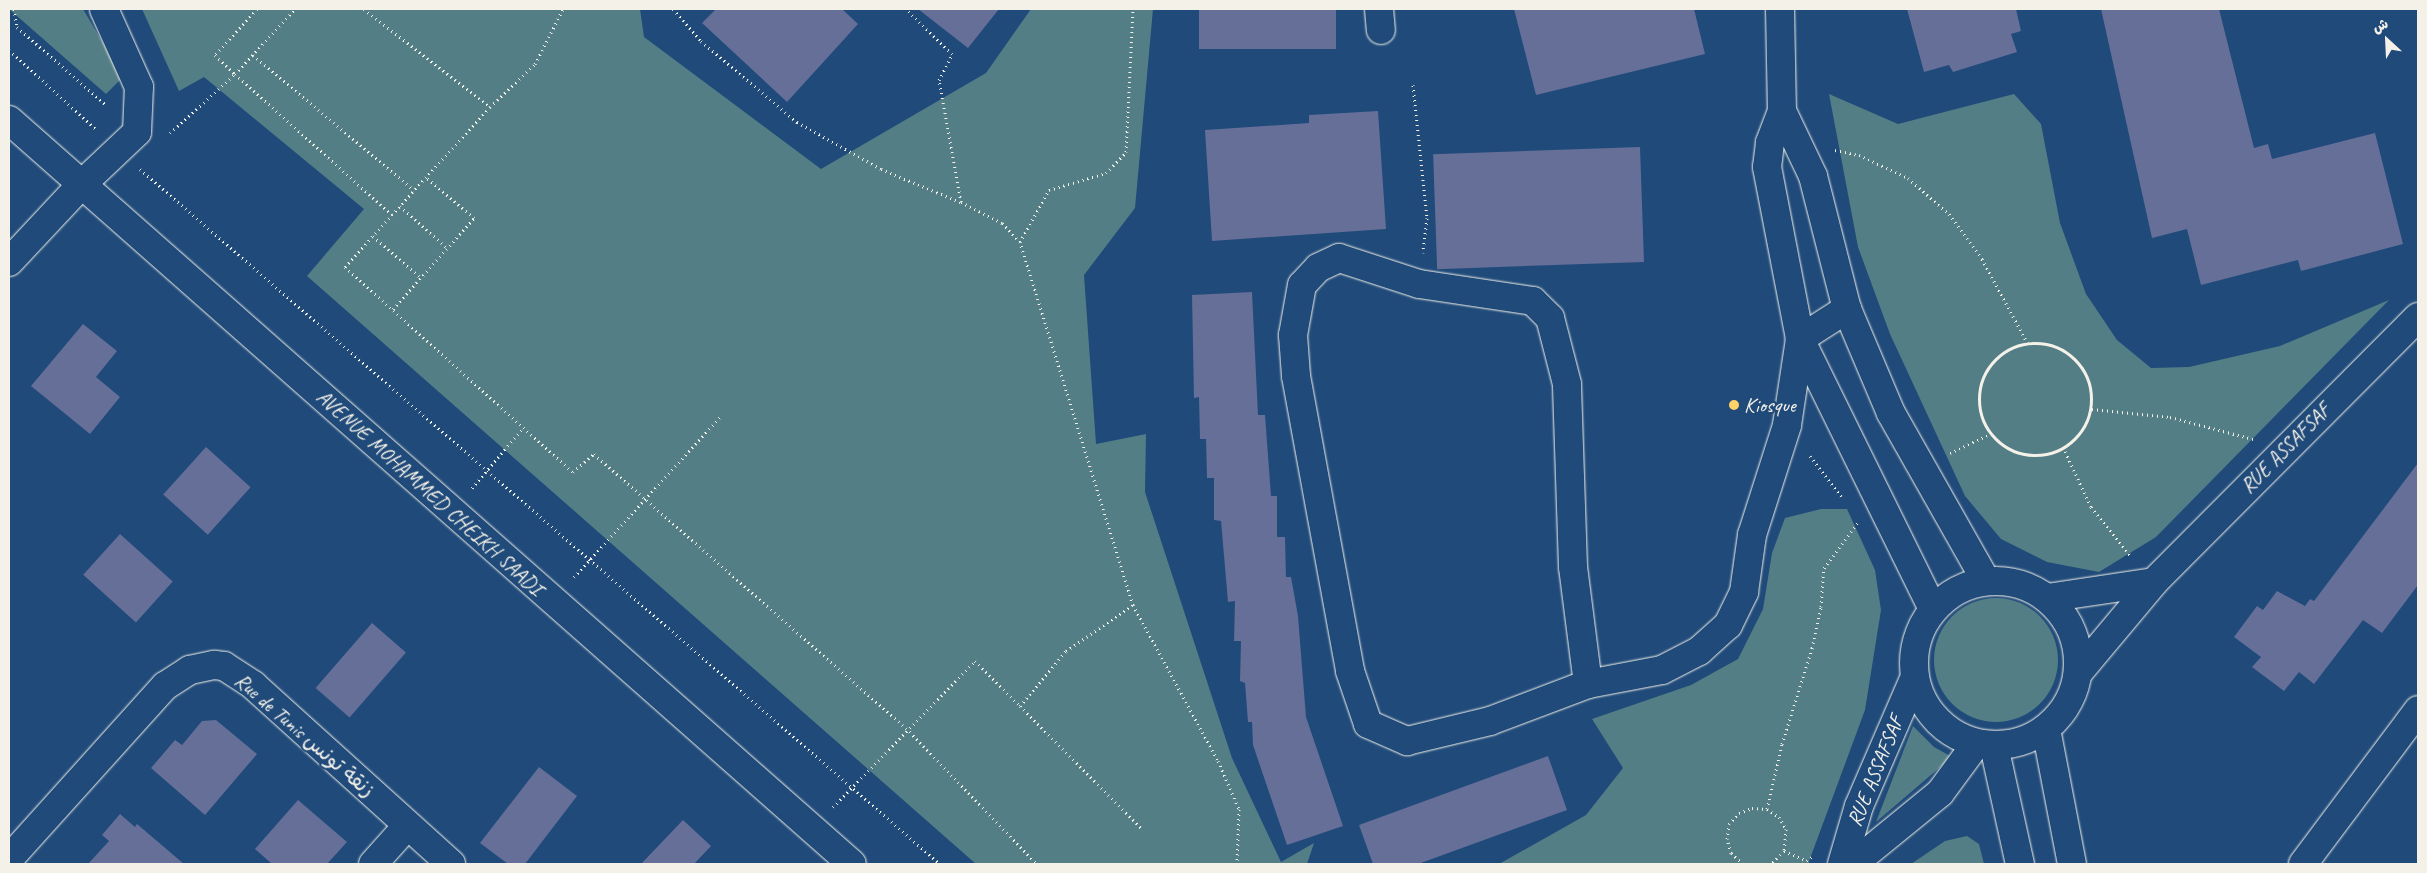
<!DOCTYPE html>
<html>
<head>
<meta charset="utf-8">
<style>
	body { margin:0 }
	#map { position:relative; width:2427px; height:873px; overflow:hidden; background:#1f4a7a; font-family:Caveat,"Playpen Sans Arabic",sans-serif }
	div>[style] { position:absolute }
	.green>* { inset:0; background:#537e86 }
	.round { border-radius:50% }
	.building>* { inset:0; background:#656f98; transform-origin:0 0 }
	.path>* { height:3px; margin-top:-1.5px; transform-origin:0; background:repeating-linear-gradient(90deg,#f4f1e8 0 1px,transparent 0 5px) }
	.path>.ring { margin:-1.5px; padding:0; box-sizing:content-box; background:none; border:3px solid #f4f1e8; border-radius:50% }
	.roads { filter:drop-shadow(0 0 1px #f4f1e8) drop-shadow(0 0 1px #f4f1e8) }
	.minor>* { height:28px; margin:-14px; padding:0 14px; transform-origin:14px; border-radius:14px; background:#1f4a7a }
	.minor>.ring { margin:-14px; padding:0; box-sizing:content-box; background:none; border:28px solid #1f4a7a; border-radius:50% }
	.tertiary>* { height:28px; margin:-14px; padding:0 14px; transform-origin:14px; border-radius:14px; background:#1f4a7a }
	.secondary>* { height:28px; margin:-14px; padding:0 14px; transform-origin:14px; border-radius:14px; background:#1f4a7a }
	.dots>* { width:14px; height:14px; translate:-50% -50%; box-sizing:border-box; border:2px solid #1f4a7a; border-radius:50% }
	span { translate:-50% -50%; white-space:nowrap; text-align:center; line-height:1.15; -webkit-text-stroke:4.5px #1f4a7a; paint-order:stroke }
	.poi-label { font-size:21px; color:#f4f1e8 }
	.left { translate:0 -50%; text-align:left }
	.street-label { font-size:21px; color:#f4f1e8 }
	.frame { position:absolute; inset:0; border:10px solid #f4f1e8; pointer-events:none }
	.north { position:absolute; left:2362px; top:15px; width:50px; height:50px; -webkit-text-stroke:4px #1f4a7a; paint-order:stroke; rotate:335deg; font-size:14px; font-weight:700; line-height:20px; text-align:center; color:#f4f1e8 }
	.north::after { content:''; display:block; margin:auto; width:18px; height:22px; background:#f4f1e8; clip-path:polygon(50% 0,100% 100%,50% 72%,0 100%) }
</style>
</head>
<body>
<div id="map">
	<div class="green">
		<div style="clip-path:polygon(9px 9px,83px 9px,123px 77px,106px 94px)"></div>
		<div style="clip-path:polygon(142px 9px,640px 9px,644px 37px,821px 169px,986px 73px,1031px 9px,1153px 9px,1135px 208px,1084px 275px,1096px 444px,1146px 434px,1145px 492px,1232px 758px,1281px 862px,1314px 843px,1307px 864px,976px 864px,307px 276px,364px 209px,204px 77px,179px 91px)"></div>
		<div style="clip-path:polygon(1829px 94px,1898px 124px,2014px 94px,2041px 124px,2060px 223px,2086px 294px,2117px 340px,2151px 368px,2189px 367px,2280px 346px,2389px 300px,2156px 537px,2099px 572px,2047px 562px,2001px 539px,1965px 496px,1890px 334px,1858px 247px)"></div>
		<div style="clip-path:polygon(1821px 509px,1847px 509px,1875px 570px,1881px 610px,1865px 710px,1808px 864px,1499px 864px,1586px 815px,1623px 768px,1592px 719px,1691px 685px,1738px 659px,1763px 609px,1772px 553px,1785px 518px)"></div>
		<div class="round" style="left:1934px;top:598px;width:124px;height:124px"></div>
		<div style="clip-path:polygon(1913px 726px,1934px 747px,1952px 757px,1876px 822px)"></div>
		<div style="clip-path:polygon(1967px 836px,1979px 844px,1984px 864px,1911px 864px,1945px 841px)"></div>
	</div>
	<div class="building">
		<div style="clip-path:polygon(716px 9px,842px 9px,858px 24px,787px 102px,702px 23px)"></div>
		<div style="clip-path:polygon(918px 9px,999px 9px,968px 48px)"></div>
		<div style="left:1199px;top:9px;width:137px;height:40px"></div>
		<div style="clip-path:polygon(1514px 9px,1694px 9px,1705px 54px,1536px 95px)"></div>
		<div style="clip-path:polygon(1907px 9px,2016px 9px,2021px 31px,2011px 34px,2017px 52px,1953px 72px,1949px 65px,1924px 72px)"></div>
		<div style="clip-path:polygon(2101px 9px,2219px 9px,2254px 148px,2268px 144px,2272px 159px,2375px 133px,2403px 244px,2301px 271px,2298px 260px,2201px 285px,2187px 229px,2152px 238px)"></div>
		<div style="clip-path:polygon(1378px 111px,1386px 229px,1212px 241px,1205px 130px,1309px 123px,1309px 115px)"></div>
		<div style="left:1640px;top:147px;width:115px;height:207px;rotate:88deg"></div>
		<div style="clip-path:polygon(1252px 292px,1258px 415px,1265px 415px,1271px 496px,1277px 496px,1277px 537px,1285px 537px,1286px 577px,1291px 577px,1298px 616px,1306px 717px,1343px 826px,1287px 845px,1253px 745px,1252px 722px,1248px 722px,1245px 683px,1240px 681px,1241px 641px,1234px 641px,1235px 601px,1228px 602px,1221px 521px,1214px 520px,1214px 478px,1207px 478px,1206px 439px,1200px 439px,1199px 397px,1194px 398px,1192px 295px)"></div>
		<div style="clip-path:polygon(83px 324px,117px 351px,96px 377px,120px 397px,90px 434px,31px 386px)"></div>
		<div style="left:206px;top:447px;width:60px;height:64px;rotate:42deg"></div>
		<div style="clip-path:polygon(2418px 463px,2418px 585px,2382px 633px,2363px 620px,2314px 684px,2299px 672px,2284px 691px,2252px 667px,2261px 657px,2234px 637px,2257px 606px,2263px 610px,2277px 591px,2305px 606px,2310px 599px,2314px 601px)"></div>
		<div style="left:120px;top:534px;width:71px;height:55px;rotate:42deg"></div>
		<div style="left:372px;top:623px;width:45px;height:86px;rotate:41deg"></div>
		<div style="clip-path:polygon(216px 720px,257px 754px,205px 815px,151px 768px,175px 740px,182px 745px,202px 721px)"></div>
		<div style="clip-path:polygon(1548px 756px,1567px 810px,1418px 864px,1373px 864px,1359px 825px)"></div>
		<div style="clip-path:polygon(539px 767px,577px 796px,525px 864px,508px 864px,480px 843px)"></div>
		<div style="clip-path:polygon(298px 800px,347px 842px,327px 864px,272px 864px,255px 849px)"></div>
		<div style="clip-path:polygon(120px 814px,135px 827px,137px 824px,184px 864px,88px 864px,109px 841px,102px 835px)"></div>
		<div style="clip-path:polygon(683px 820px,711px 846px,694px 864px,641px 864px)"></div>
	</div>
	<div class="path">
		<div style="left:14px;top:9px;width:18px;rotate:81deg"></div>
		<div style="left:17px;top:27px;width:118px;rotate:41.2deg"></div>
		<div style="left:257px;top:9px;width:62px;rotate:132.4deg"></div>
		<div style="left:215px;top:55px;width:28px;rotate:44deg"></div>
		<div style="left:235px;top:74px;width:88px;rotate:-47.3deg"></div>
		<div style="left:364px;top:9px;width:160px;rotate:37.9deg"></div>
		<div style="left:490px;top:107px;width:95px;rotate:132.4deg"></div>
		<div style="left:673px;top:9px;width:43px;rotate:48.8deg"></div>
		<div style="left:701px;top:41px;width:126px;rotate:40.2deg"></div>
		<div style="left:797px;top:122px;width:96px;rotate:29.2deg"></div>
		<div style="left:881px;top:169px;width:86px;rotate:22.7deg"></div>
		<div style="left:9px;top:50px;width:119px;rotate:42.3deg"></div>
		<div style="left:253px;top:55px;width:210px;rotate:40deg"></div>
		<div style="left:1413px;top:85px;width:134px;rotate:84deg"></div>
		<div style="left:1427px;top:218px;width:35px;rotate:97deg"></div>
		<div style="left:490px;top:107px;width:62px;rotate:-43.7deg"></div>
		<div style="left:535px;top:64px;width:62px;rotate:-63deg"></div>
		<div style="left:170px;top:133px;width:88px;rotate:-42.2deg"></div>
		<div style="left:235px;top:74px;width:211px;rotate:41.9deg"></div>
		<div style="left:1835px;top:150px;width:25px;rotate:12deg"></div>
		<div style="left:1859px;top:155px;width:54px;rotate:25.1deg"></div>
		<div style="left:1908px;top:178px;width:55px;rotate:41.3deg"></div>
		<div style="left:1949px;top:214px;width:56px;rotate:53.7deg"></div>
		<div style="left:1982px;top:259px;width:97px;rotate:61.6deg"></div>
		<div style="left:140px;top:169px;width:1060px;rotate:40.98deg"></div>
		<div style="left:400px;top:206px;width:63px;rotate:41.8deg"></div>
		<div style="left:373px;top:236px;width:64px;rotate:41.2deg"></div>
		<div style="left:1020px;top:242px;width:60px;rotate:-60.9deg"></div>
		<div style="left:1049px;top:190px;width:59px;rotate:-16.6deg"></div>
		<div style="left:1106px;top:173px;width:29px;rotate:-46deg"></div>
		<div style="left:1126px;top:152px;width:143px;rotate:-87.2deg"></div>
		<div style="left:393px;top:309px;width:122px;rotate:-48.3deg"></div>
		<div style="left:474px;top:218px;width:63px;rotate:-139.5deg"></div>
		<div style="left:426px;top:177px;width:121px;rotate:132deg"></div>
		<div style="left:345px;top:267px;width:307px;rotate:42deg"></div>
		<div style="left:573px;top:472px;width:28px;rotate:-41deg"></div>
		<div style="left:594px;top:454px;width:415px;rotate:41.3deg"></div>
		<div style="left:906px;top:728px;width:189px;rotate:46.1deg"></div>
		<div class="ring" style="left:1979px;top:343px;width:109px;height:109px"></div>
		<div style="left:2092px;top:409px;width:78px;rotate:5.9deg"></div>
		<div style="left:2170px;top:417px;width:86px;rotate:14.8deg"></div>
		<div style="left:2063px;top:447px;width:66px;rotate:65deg"></div>
		<div style="left:2091px;top:507px;width:62px;rotate:50.9deg"></div>
		<div style="left:1950px;top:453px;width:44px;rotate:-25.4deg"></div>
		<div style="left:1810px;top:456px;width:51px;rotate:52.2deg"></div>
		<div style="left:472px;top:488px;width:80px;rotate:-49.6deg"></div>
		<div style="left:574px;top:577px;width:219px;rotate:-47.6deg"></div>
		<div style="left:1133px;top:605px;width:178px;rotate:61.4deg"></div>
		<div style="left:1218px;top:761px;width:52px;rotate:66.4deg"></div>
		<div style="left:1239px;top:809px;width:55px;rotate:92.1deg"></div>
		<div style="left:1020px;top:706px;width:173px;rotate:45.2deg"></div>
		<div style="left:833px;top:807px;width:204px;rotate:-45.8deg"></div>
		<div style="left:975px;top:661px;width:64px;rotate:45deg"></div>
		<div style="left:1020px;top:706px;width:72px;rotate:-50.1deg"></div>
		<div style="left:1066px;top:651px;width:81px;rotate:-34.5deg"></div>
		<div style="left:1133px;top:605px;width:380px;rotate:-107.3deg"></div>
		<div style="left:1020px;top:242px;width:26px;rotate:-133deg"></div>
		<div style="left:1002px;top:223px;width:46px;rotate:-152.9deg"></div>
		<div style="left:961px;top:202px;width:124px;rotate:-100.2deg"></div>
		<div style="left:939px;top:80px;width:29px;rotate:-63deg"></div>
		<div style="left:952px;top:54px;width:64px;rotate:-135.6deg"></div>
		<div style="left:1767px;top:809px;width:67px;rotate:-77deg"></div>
		<div style="left:1782px;top:744px;width:101px;rotate:-72.6deg"></div>
		<div style="left:1812px;top:648px;width:42px;rotate:-77.6deg"></div>
		<div style="left:1821px;top:607px;width:39px;rotate:-86deg"></div>
		<div style="left:1824px;top:568px;width:56px;rotate:-53.7deg"></div>
		<div style="left:1784px;top:851px;width:23px;rotate:23deg"></div>
		<div style="left:1743px;top:864px;width:16px;rotate:-137deg"></div>
		<div style="left:1731px;top:853px;width:15px;rotate:-106deg"></div>
		<div style="left:1727px;top:839px;width:15px;rotate:-82deg"></div>
		<div style="left:1729px;top:824px;width:15px;rotate:-48deg"></div>
		<div style="left:1739px;top:813px;width:14px;rotate:-21deg"></div>
		<div style="left:1752px;top:808px;width:15px;rotate:4deg"></div>
		<div style="left:1767px;top:809px;width:14px;rotate:34deg"></div>
		<div style="left:1779px;top:817px;width:14px;rotate:60deg"></div>
		<div style="left:1786px;top:829px;width:22px;rotate:95deg"></div>
		<div style="left:1784px;top:851px;width:18px;rotate:135deg"></div>
		<div style="left:1803px;top:864px;width:11px;rotate:-38deg"></div>
	</div>
	<div class="roads">
		<div class="minor">
			<div style="left:1379px;top:9px;width:21px;rotate:85deg"></div>
			<div style="left:1780px;top:9px;width:102px;rotate:88.9deg"></div>
			<div style="left:1782px;top:111px;width:34px;rotate:111deg"></div>
			<div style="left:1770px;top:143px;width:24px;rotate:97deg"></div>
			<div style="left:1767px;top:167px;width:175px;rotate:79.1deg"></div>
			<div style="left:1800px;top:339px;width:301px;rotate:63.8deg"></div>
			<div style="left:1782px;top:111px;width:72px;rotate:64.5deg"></div>
			<div style="left:1813px;top:176px;width:137px;rotate:75.7deg"></div>
			<div style="left:1847px;top:309px;width:113px;rotate:67.1deg"></div>
			<div style="left:1891px;top:413px;width:193px;rotate:60.5deg"></div>
			<div style="left:81px;top:185px;width:77px;rotate:-43.4deg"></div>
			<div style="left:137px;top:132px;width:45px;rotate:-87.5deg"></div>
			<div style="left:139px;top:87px;width:85px;rotate:-114.2deg"></div>
			<div class="ring" style="left:1914px;top:581px;width:136px;height:136px"></div>
			<div style="left:2047px;top:598px;width:108px;rotate:-8.5deg"></div>
			<div style="left:2078px;top:673px;width:119px;rotate:-50.1deg"></div>
			<div style="left:2154px;top:582px;width:374px;rotate:-45.1deg"></div>
			<div style="left:1588px;top:684px;width:118px;rotate:-97.3deg"></div>
			<div style="left:1573px;top:567px;width:183px;rotate:-91.9deg"></div>
			<div style="left:1567px;top:384px;width:68px;rotate:-104.4deg"></div>
			<div style="left:1550px;top:318px;width:24px;rotate:-135deg"></div>
			<div style="left:1533px;top:301px;width:115px;rotate:-171.5deg"></div>
			<div style="left:1419px;top:284px;width:84px;rotate:-162deg"></div>
			<div style="left:1339px;top:258px;width:23px;rotate:155deg"></div>
			<div style="left:1318px;top:268px;width:23px;rotate:133deg"></div>
			<div style="left:1302px;top:285px;width:51px;rotate:100.2deg"></div>
			<div style="left:1293px;top:335px;width:41px;rotate:85.8deg"></div>
			<div style="left:1296px;top:376px;width:300px;rotate:79.6deg"></div>
			<div style="left:1350px;top:671px;width:56px;rotate:71.2deg"></div>
			<div style="left:1368px;top:724px;width:43px;rotate:23.6deg"></div>
			<div style="left:1407px;top:741px;width:85px;rotate:-13.5deg"></div>
			<div style="left:1490px;top:721px;width:105px;rotate:-20.7deg"></div>
			<div style="left:1588px;top:684px;width:75px;rotate:-10.7deg"></div>
			<div style="left:1662px;top:670px;width:42px;rotate:-27.2deg"></div>
			<div style="left:1699px;top:651px;width:39px;rotate:-42deg"></div>
			<div style="left:1728px;top:625px;width:37px;rotate:-64deg"></div>
			<div style="left:1744px;top:592px;width:58px;rotate:-82deg"></div>
			<div style="left:1752px;top:535px;width:115px;rotate:-72.3deg"></div>
			<div style="left:1787px;top:425px;width:87px;rotate:-81.4deg"></div>
			<div style="left:1800px;top:339px;width:56px;rotate:-32.6deg"></div>
			<div style="left:2046px;top:729px;width:137px;rotate:79.1deg"></div>
			<div style="left:1994px;top:746px;width:121px;rotate:77.6deg"></div>
			<div style="left:9px;top:859px;width:233px;rotate:-48deg"></div>
			<div style="left:165px;top:686px;width:30px;rotate:-33deg"></div>
			<div style="left:190px;top:670px;width:25px;rotate:-12deg"></div>
			<div style="left:214px;top:665px;width:10px;rotate:6deg"></div>
			<div style="left:224px;top:666px;width:35px;rotate:33deg"></div>
			<div style="left:253px;top:685px;width:267px;rotate:42.1deg"></div>
			<div style="left:373px;top:864px;width:51px;rotate:-48.2deg"></div>
			<div style="left:1842px;top:864px;width:60px;rotate:-73.7deg"></div>
			<div style="left:1859px;top:806px;width:138px;rotate:-66.6deg"></div>
			<div style="left:1853px;top:864px;width:112px;rotate:-39.2deg"></div>
			<div style="left:1940px;top:793px;width:61px;rotate:-53.7deg"></div>
		</div>
		<div class="tertiary">
			<div style="left:9px;top:262px;width:105px;rotate:-46.9deg"></div>
		</div>
		<div class="secondary">
			<div style="left:9px;top:120px;width:1124px;rotate:41.43deg"></div>
			<div style="left:2303px;top:864px;width:192px;rotate:-53.2deg"></div>
		</div>
	</div>
	<div class="dots">
		<div style="left:1734px;top:405px;background:#ffd166"></div>
	</div>
	<div class="poi-label">
		<span class="left" style="left:1744px;top:405px">Kiosque</span>
	</div>
	<div class="street-label">
		<span style="left:2285px;top:448px;rotate:-45deg">RUE ASSAFSAF</span>
		<span style="left:430px;top:492px;rotate:42deg">AVENUE MOHAMMED CHEIKH SAADI</span>
		<span style="left:305px;top:735px;rotate:41deg">Rue de Tunis زنقة تونس</span>
		<span style="left:1875px;top:771px;rotate:-68deg">RUE ASSAFSAF</span>
	</div>
	<div class="frame"></div>
	<div class="north">ش</div>
</div>
</body>
</html>
